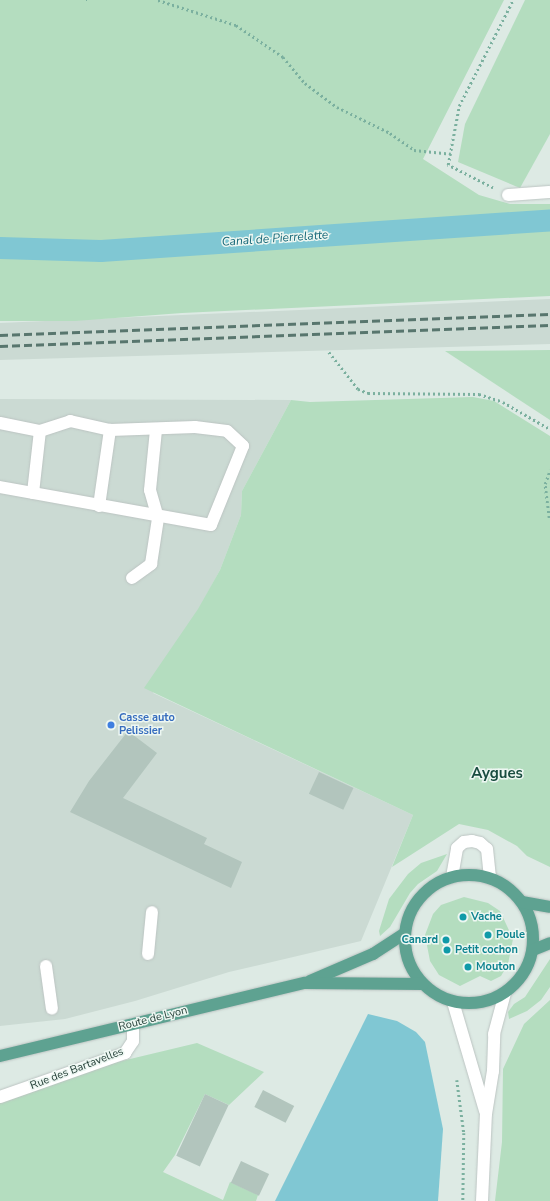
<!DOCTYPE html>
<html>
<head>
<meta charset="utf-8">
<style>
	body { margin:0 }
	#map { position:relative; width:550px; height:1201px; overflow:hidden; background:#ddeae4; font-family:"Nunito Sans",sans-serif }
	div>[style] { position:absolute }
	.built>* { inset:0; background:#cbdad3 }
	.green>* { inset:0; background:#b4ddbf }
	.water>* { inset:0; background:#80c7d3 }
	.canal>* { height:22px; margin:-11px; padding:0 11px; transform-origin:11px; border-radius:11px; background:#80c7d3 }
	.building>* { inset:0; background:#b2c5bd; transform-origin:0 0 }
	.path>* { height:2.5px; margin-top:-1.25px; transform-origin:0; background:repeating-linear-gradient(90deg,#7bb09f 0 2px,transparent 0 5px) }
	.roads { filter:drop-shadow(0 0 1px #bcc4c2) drop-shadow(0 0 1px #bcc4c2) }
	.minor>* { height:12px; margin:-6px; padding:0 6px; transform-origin:6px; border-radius:6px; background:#fff }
	.major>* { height:12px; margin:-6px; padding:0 6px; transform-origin:6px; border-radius:6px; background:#5ea291 }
	.major>.ring { margin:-6px; padding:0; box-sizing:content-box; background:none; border:12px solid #5ea291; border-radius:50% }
	.rail>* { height:3px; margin-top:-1.5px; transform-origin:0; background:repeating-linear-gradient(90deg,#58766e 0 8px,transparent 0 12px) }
	.dots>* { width:11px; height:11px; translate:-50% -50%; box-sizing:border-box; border:2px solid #edf7f2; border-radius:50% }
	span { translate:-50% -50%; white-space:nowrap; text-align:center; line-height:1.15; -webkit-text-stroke:3px #edf7f2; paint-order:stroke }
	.shop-label { font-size:11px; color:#366cbe; font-weight:700 }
	.left { translate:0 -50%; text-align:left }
	.culture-label { font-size:11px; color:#0d838f; font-weight:700 }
	.right { translate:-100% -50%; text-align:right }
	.street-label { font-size:11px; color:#1e3a32 }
	.water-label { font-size:12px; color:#166878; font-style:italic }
	.district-label { font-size:15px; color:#194d40; font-weight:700 }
</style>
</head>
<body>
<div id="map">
	<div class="built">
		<div style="clip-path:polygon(550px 299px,550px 344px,0 360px,0 323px)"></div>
		<div style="clip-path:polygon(0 399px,291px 400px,242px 491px,241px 515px,220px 570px,153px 693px,413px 815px,361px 941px,229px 972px,135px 1001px,65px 1019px,0 1026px)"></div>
	</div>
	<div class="green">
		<div style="clip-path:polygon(0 0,504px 0,423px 159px,479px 195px,510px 204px,550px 204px,550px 296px,182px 313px,75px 321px,0 321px)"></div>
		<div style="clip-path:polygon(525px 0,550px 0,550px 134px,520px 188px,458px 162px,465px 124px)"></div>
		<div style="clip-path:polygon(550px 350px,550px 420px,445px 351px)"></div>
		<div style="clip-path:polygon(473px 397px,494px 401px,550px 436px,550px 867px,527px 856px,517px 846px,488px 830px,459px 824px,392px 867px,413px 815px,144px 688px,198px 609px,220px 570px,241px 515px,242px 491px,291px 400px,310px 402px)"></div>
		<div style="clip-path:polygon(447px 854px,437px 871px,418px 884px,410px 893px,390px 927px,380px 936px,379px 931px,389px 899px,408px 874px,421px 863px)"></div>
		<div style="clip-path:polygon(464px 897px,488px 903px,500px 911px,513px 939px,508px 964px,501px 976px,491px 981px,480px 976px,460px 986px,439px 975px,430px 961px,425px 935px,433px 914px,441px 905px)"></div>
		<div style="clip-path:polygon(550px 959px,550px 987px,541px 1000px,527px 1011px,509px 1019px,508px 1012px,514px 1004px,525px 997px)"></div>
		<div style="clip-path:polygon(550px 1000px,550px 1201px,495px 1201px,502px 1142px,503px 1069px,524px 1024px)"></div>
		<div style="clip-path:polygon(197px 1043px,264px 1072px,229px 1105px,205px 1094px,175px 1155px,163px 1172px,223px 1200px,230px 1182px,258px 1195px,256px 1201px,0 1201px,0 1102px,105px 1065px)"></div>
	</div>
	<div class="water">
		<div style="clip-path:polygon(368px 1014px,397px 1021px,416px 1032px,425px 1042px,443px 1129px,438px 1201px,275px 1201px)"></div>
	</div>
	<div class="canal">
		<div style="left:0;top:248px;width:101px;rotate:1.7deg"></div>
		<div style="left:101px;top:251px;width:450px;rotate:-3.9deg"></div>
	</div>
	<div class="building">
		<div style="clip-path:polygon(128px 731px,157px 753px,123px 798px,207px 838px,204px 844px,242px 862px,231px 888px,70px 812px,89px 781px)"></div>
		<div style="left:319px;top:772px;width:38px;height:24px;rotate:25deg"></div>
		<div style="left:263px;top:1090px;width:35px;height:19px;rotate:27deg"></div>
		<div style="left:205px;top:1094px;width:26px;height:68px;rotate:25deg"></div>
		<div style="left:241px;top:1161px;width:31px;height:24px;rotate:25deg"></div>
	</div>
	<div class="path">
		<div style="left:86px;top:0;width:1px"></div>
		<div style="left:158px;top:0;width:82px;rotate:17.8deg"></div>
		<div style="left:236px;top:25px;width:57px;rotate:34.2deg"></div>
		<div style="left:283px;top:57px;width:34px;rotate:50deg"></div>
		<div style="left:305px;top:83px;width:40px;rotate:37deg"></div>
		<div style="left:337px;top:107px;width:59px;rotate:26.1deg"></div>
		<div style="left:390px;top:133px;width:29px;rotate:35deg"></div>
		<div style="left:414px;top:150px;width:37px;rotate:6deg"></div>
		<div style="left:493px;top:188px;width:51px;rotate:-152.9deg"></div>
		<div style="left:448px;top:165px;width:60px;rotate:-79.4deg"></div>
		<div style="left:459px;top:106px;width:119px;rotate:-63deg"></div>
		<div style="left:329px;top:352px;width:47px;rotate:51.9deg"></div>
		<div style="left:358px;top:389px;width:11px;rotate:22deg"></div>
		<div style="left:368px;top:393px;width:111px;rotate:0.5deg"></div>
		<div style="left:479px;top:394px;width:25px;rotate:18deg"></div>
		<div style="left:503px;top:402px;width:54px;rotate:29.9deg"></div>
		<div style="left:549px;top:518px;width:34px;rotate:-97deg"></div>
		<div style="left:545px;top:484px;width:15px;rotate:-70deg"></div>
		<div style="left:457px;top:1080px;width:53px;rotate:82.5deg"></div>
		<div style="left:464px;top:1133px;width:68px;rotate:90.8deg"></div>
	</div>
	<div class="roads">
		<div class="minor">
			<div style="left:508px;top:195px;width:42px;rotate:-4.1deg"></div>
			<div style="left:0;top:423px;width:41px;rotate:11.3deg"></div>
			<div style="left:40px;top:431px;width:32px;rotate:-18deg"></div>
			<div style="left:70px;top:421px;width:41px;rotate:12.7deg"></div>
			<div style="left:110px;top:430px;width:85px;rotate:-2deg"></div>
			<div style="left:195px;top:427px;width:32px;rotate:7deg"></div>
			<div style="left:227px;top:431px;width:22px;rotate:43deg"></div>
			<div style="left:243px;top:446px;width:85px;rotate:112.1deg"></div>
			<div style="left:211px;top:525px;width:214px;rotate:-169.8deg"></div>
			<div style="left:33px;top:493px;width:62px;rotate:-83.6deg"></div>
			<div style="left:99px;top:506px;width:77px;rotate:-81.8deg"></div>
			<div style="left:132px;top:578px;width:24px;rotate:-36deg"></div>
			<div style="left:151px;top:564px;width:47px;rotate:-81.3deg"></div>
			<div style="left:158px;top:518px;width:29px;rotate:-106deg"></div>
			<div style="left:150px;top:490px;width:60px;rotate:-84.3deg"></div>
			<div style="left:452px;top:877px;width:29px;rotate:-80deg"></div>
			<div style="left:457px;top:848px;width:9px;rotate:-41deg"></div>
			<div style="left:464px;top:842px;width:8px;rotate:-7deg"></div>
			<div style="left:472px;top:841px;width:8px;rotate:14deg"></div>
			<div style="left:480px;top:843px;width:9px;rotate:41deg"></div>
			<div style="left:487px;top:849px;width:29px;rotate:84deg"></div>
			<div style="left:148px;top:954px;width:42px;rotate:-84.6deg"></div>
			<div style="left:46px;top:966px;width:43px;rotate:82.1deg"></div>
			<div style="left:453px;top:1002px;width:114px;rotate:73.6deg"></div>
			<div style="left:0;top:1097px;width:133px;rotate:-19.4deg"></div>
			<div style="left:125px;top:1053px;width:14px;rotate:-56deg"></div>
			<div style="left:133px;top:1041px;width:17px;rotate:-90deg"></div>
			<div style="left:482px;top:1201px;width:87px;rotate:-87.4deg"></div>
			<div style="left:486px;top:1114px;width:44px;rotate:-80.8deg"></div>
			<div style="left:493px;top:1071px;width:37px;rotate:-88deg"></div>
			<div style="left:494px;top:1034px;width:42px;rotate:-75deg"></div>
		</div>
		<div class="major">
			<div class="ring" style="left:405px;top:875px;width:116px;height:116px"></div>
			<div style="left:522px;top:902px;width:28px;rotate:10deg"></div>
			<div style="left:533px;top:950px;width:18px;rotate:-22deg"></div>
			<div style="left:310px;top:981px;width:69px;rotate:-23.2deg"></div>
			<div style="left:373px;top:954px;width:38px;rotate:-33deg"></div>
			<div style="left:0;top:1056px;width:314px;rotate:-13.5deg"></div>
			<div style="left:305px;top:983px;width:118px;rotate:0.5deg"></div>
		</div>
	</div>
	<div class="rail">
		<div style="left:0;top:335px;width:550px;rotate:-2.19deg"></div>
		<div style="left:0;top:346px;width:550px;rotate:-2.19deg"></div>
	</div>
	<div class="dots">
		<div style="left:111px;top:725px;background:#3f7fe0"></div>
		<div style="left:463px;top:917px;background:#0f9aa8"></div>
		<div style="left:488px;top:935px;background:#0f9aa8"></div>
		<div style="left:446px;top:940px;background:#0f9aa8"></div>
		<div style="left:447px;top:950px;background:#0f9aa8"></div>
		<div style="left:468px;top:967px;background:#0f9aa8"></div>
	</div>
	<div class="shop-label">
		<span class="left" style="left:119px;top:725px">Casse auto<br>Pelissier</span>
	</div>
	<div class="culture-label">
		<span class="left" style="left:471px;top:917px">Vache</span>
		<span class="left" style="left:496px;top:935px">Poule</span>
		<span class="right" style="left:438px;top:940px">Canard</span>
		<span class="left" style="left:455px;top:950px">Petit cochon</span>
		<span class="left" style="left:476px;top:967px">Mouton</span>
	</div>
	<div class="street-label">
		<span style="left:153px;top:1019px;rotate:-14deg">Route de Lyon</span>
		<span style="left:77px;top:1069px;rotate:-21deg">Rue des Bartavelles</span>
	</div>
	<div class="water-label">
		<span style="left:275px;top:239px;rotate:-4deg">Canal de Pierrelatte</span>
	</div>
	<div class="district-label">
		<span style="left:497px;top:774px">Aygues</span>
	</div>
</div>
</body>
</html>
